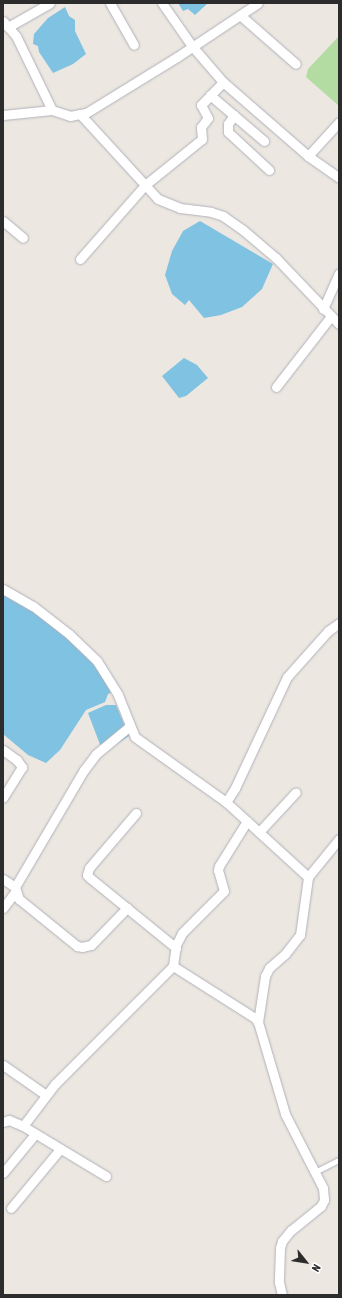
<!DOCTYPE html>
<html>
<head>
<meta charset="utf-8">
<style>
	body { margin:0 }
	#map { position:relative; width:342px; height:1298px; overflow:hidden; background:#ece7e0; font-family:"Asap Condensed",sans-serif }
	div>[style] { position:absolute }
	.green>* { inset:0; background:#b3dca3 }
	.water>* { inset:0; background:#7fc2e2 }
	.roads { filter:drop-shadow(0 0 1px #b0b1bb) drop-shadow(0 0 1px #b0b1bb) }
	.lane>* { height:4.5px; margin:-2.25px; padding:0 2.25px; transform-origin:2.25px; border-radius:2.25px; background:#fff }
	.street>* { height:9px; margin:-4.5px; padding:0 4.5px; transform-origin:4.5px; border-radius:4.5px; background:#fff }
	span { translate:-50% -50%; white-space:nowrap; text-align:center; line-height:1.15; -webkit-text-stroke:3px #fff; paint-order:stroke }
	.frame { position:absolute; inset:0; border:4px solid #2c2c2c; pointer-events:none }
	.north { position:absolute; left:286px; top:1242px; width:40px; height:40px; -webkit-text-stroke:3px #fff; paint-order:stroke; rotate:120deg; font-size:11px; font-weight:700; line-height:16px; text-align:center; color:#2c2c2c }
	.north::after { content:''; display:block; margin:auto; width:14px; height:18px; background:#2c2c2c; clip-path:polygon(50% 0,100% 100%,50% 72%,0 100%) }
</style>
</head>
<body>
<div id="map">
	<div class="green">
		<div style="clip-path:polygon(339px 36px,339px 106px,306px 77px,308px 69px)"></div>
	</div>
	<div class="water">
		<div style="clip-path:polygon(178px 3px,208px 3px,195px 15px,188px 9px,183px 11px)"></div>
		<div style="clip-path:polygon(65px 7px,69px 16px,75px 20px,75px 31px,86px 54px,73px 64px,53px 73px,39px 52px,38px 46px,33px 44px,34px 34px,48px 18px)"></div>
		<div style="clip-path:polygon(200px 221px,273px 264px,262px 289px,242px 307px,221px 315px,204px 318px,189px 300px,185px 305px,172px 294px,165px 275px,172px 251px,183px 231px)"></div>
		<div style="clip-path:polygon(184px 358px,197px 365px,208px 378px,186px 396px,179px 398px,162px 376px)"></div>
		<div style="clip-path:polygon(3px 591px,19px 598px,97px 661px,111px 693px,108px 694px,105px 702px,86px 710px,60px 750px,46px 763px,28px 755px,3px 734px)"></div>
		<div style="clip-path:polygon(106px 705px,116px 705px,129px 736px,112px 747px,101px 747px,88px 713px)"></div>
	</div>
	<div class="roads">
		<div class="lane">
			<div style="left:315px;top:1172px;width:27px;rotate:-27deg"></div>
		</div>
		<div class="street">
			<div style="left:110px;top:3px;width:48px;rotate:60.3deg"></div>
			<div style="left:162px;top:3px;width:52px;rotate:55.1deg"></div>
			<div style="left:192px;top:46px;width:48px;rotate:49.3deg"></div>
			<div style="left:223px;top:82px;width:113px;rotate:41deg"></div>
			<div style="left:308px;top:156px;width:38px;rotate:35deg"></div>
			<div style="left:240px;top:15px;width:74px;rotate:41.2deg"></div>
			<div style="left:3px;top:21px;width:20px;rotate:49deg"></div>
			<div style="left:16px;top:36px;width:82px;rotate:64.1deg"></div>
			<div style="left:8px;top:27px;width:48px;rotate:-29.7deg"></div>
			<div style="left:210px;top:95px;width:71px;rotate:40.4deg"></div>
			<div style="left:80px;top:114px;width:115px;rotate:47.5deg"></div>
			<div style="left:158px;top:199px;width:24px;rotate:22deg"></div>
			<div style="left:180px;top:208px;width:31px;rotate:7deg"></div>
			<div style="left:211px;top:212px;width:13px;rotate:18deg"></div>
			<div style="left:223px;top:216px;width:24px;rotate:35deg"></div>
			<div style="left:243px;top:230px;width:43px;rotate:40.3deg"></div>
			<div style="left:276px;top:258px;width:91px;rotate:46.3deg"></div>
			<div style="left:3px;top:115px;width:49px;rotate:-5.8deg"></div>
			<div style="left:52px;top:110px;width:19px;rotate:18deg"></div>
			<div style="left:70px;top:116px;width:16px;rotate:-11deg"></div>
			<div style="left:86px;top:113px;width:107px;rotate:-31.6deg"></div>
			<div style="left:177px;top:57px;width:97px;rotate:-33.7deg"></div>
			<div style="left:234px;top:115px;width:11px;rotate:124deg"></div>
			<div style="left:228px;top:124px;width:8px;rotate:90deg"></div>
			<div style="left:228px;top:132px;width:56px;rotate:42.8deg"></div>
			<div style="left:308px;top:156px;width:46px;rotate:-47.6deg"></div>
			<div style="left:3px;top:221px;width:26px;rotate:40deg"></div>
			<div style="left:80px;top:259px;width:98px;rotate:-48.7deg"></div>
			<div style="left:145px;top:185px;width:73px;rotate:-38.9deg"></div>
			<div style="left:202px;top:139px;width:12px;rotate:-95deg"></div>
			<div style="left:201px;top:127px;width:11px;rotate:-52deg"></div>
			<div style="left:208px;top:118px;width:15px;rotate:-118deg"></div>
			<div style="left:201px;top:105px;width:32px;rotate:-46deg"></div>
			<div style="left:323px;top:309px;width:39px;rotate:-66deg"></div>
			<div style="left:276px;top:387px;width:90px;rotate:-52.2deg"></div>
			<div style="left:3px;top:589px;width:34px;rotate:30deg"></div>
			<div style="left:33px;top:606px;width:46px;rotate:37.9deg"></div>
			<div style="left:69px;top:634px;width:39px;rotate:44deg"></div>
			<div style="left:97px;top:661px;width:40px;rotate:58deg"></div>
			<div style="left:118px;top:695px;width:45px;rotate:68deg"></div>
			<div style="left:135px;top:737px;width:112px;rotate:35.5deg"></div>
			<div style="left:226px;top:802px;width:111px;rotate:42.4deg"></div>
			<div style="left:3px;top:750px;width:17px;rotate:36deg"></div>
			<div style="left:17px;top:760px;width:9px;rotate:54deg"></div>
			<div style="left:22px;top:767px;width:36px;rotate:122deg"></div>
			<div style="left:226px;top:802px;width:17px;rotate:-57deg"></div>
			<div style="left:235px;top:788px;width:123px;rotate:-64.9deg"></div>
			<div style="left:287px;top:677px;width:62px;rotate:-48.3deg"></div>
			<div style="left:328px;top:631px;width:14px;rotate:-36deg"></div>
			<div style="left:136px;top:813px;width:72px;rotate:130.5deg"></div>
			<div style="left:89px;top:868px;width:7px;rotate:106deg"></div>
			<div style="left:87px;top:875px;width:4px;rotate:45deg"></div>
			<div style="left:90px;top:878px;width:111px;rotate:39.1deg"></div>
			<div style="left:259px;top:832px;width:54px;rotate:-47.2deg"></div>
			<div style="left:3px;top:879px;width:14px;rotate:34deg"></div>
			<div style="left:15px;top:887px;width:13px;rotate:72deg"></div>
			<div style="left:19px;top:899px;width:75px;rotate:39deg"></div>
			<div style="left:77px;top:946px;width:5px;rotate:11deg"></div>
			<div style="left:82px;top:947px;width:9px;rotate:-13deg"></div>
			<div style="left:91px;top:945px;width:52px;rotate:-45.8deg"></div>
			<div style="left:15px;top:887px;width:136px;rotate:-59.5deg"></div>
			<div style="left:84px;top:770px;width:20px;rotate:-53deg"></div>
			<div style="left:96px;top:754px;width:44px;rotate:-39.5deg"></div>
			<div style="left:3px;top:908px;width:21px;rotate:-53deg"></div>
			<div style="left:173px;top:966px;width:97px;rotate:32.4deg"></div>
			<div style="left:255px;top:1018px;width:5px;rotate:53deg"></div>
			<div style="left:258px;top:1022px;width:96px;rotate:73.6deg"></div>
			<div style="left:285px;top:1114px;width:83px;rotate:62.8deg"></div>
			<div style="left:323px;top:1188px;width:12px;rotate:85deg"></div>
			<div style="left:324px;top:1200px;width:7px;rotate:117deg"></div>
			<div style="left:321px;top:1206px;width:38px;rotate:141deg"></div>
			<div style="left:291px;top:1230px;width:14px;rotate:129deg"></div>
			<div style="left:282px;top:1241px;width:7px;rotate:106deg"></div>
			<div style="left:280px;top:1248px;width:34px;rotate:92deg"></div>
			<div style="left:279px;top:1282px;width:13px;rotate:77deg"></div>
			<div style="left:258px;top:1022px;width:47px;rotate:-81.3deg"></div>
			<div style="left:265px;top:976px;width:9px;rotate:-63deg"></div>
			<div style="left:269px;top:968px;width:21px;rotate:-41deg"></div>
			<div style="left:285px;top:954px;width:24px;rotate:-52deg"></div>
			<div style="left:300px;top:935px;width:59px;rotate:-82.1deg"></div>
			<div style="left:308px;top:877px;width:49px;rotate:-50.8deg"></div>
			<div style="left:3px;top:1065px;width:52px;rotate:34.9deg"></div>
			<div style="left:3px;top:1122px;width:6px;rotate:-18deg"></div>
			<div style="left:9px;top:1120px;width:15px;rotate:23deg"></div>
			<div style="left:23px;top:1126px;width:97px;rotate:31.1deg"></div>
			<div style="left:23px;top:1126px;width:53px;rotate:-52.7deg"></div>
			<div style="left:55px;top:1084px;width:167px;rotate:-45deg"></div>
			<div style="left:173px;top:966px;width:21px;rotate:-82deg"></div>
			<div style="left:176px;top:945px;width:13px;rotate:-63deg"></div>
			<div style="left:182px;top:933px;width:59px;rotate:-45deg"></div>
			<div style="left:224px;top:891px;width:22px;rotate:-106deg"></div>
			<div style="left:218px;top:870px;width:4px;rotate:-76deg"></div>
			<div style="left:219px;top:866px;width:53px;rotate:-58.1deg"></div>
			<div style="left:3px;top:1173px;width:50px;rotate:-50.6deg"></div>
			<div style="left:11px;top:1208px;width:77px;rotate:-50.3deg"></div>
		</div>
	</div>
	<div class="frame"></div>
	<div class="north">N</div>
</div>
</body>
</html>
